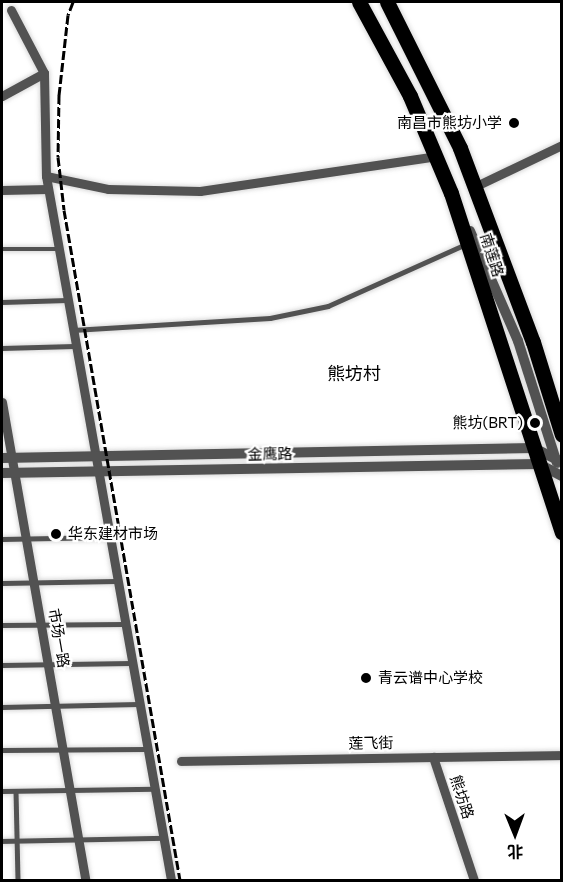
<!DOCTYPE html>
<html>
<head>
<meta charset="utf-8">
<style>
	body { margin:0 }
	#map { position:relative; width:563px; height:882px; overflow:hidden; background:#fff; font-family:Commissioner,"Noto Sans SC",sans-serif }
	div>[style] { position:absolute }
	.roads { filter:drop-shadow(0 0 2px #dbdbdb) drop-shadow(0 0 2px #dbdbdb) }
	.service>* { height:4.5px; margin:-2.25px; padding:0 2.25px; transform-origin:2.25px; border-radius:2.25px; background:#525252 }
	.minor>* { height:9px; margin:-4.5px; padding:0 4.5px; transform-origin:4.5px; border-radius:4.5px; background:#525252 }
	.tertiary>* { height:10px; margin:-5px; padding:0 5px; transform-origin:5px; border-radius:5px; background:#525252 }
	.trunk>* { height:15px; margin:-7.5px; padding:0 7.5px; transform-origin:7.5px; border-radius:7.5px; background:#000 }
	.rail>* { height:3px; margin-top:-1.5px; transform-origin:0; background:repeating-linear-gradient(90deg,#000 0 9px,transparent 0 12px) }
	.dots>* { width:16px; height:16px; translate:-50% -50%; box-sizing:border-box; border:3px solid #fff; border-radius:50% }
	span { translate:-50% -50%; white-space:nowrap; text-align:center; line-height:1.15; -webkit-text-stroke:4.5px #fff; paint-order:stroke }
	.poi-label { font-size:15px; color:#000 }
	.right { translate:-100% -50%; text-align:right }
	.left { translate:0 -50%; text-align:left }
	.street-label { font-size:15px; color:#000 }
	.quarter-label { font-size:18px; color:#000 }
	.frame { position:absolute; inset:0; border:3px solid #000; pointer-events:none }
	.north { position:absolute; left:485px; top:804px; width:60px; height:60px; -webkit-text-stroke:4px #fff; paint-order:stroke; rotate:179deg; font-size:16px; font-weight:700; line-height:24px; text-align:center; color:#000 }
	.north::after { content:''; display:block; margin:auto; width:21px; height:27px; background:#000; clip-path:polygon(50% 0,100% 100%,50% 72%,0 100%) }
</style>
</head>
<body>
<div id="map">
	<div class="roads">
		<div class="service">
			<div style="left:2px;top:249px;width:56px"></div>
			<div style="left:2px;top:302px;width:65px;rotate:-1.8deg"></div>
			<div style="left:73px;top:330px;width:197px;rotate:-3.5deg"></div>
			<div style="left:270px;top:318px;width:59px;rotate:-11.7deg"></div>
			<div style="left:328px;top:306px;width:149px;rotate:-24.2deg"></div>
			<div style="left:2px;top:348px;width:72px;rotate:-1.6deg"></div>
			<div style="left:2px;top:539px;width:106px;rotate:-1.1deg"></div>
			<div style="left:2px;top:583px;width:114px;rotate:-1deg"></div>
			<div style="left:2px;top:625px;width:122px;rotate:-0.5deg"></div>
			<div style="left:2px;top:665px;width:129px;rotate:-0.9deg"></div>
			<div style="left:2px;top:707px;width:136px;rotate:-1.3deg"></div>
			<div style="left:2px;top:750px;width:144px;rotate:-0.4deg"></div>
			<div style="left:2px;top:791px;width:152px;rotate:-0.8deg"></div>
			<div style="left:16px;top:791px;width:89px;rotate:88.7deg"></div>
			<div style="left:2px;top:841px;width:161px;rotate:-1.1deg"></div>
		</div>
		<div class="minor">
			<div style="left:11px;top:10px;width:71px;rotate:62.4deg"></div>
			<div style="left:44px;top:73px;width:103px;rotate:88.9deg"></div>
			<div style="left:46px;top:176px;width:715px;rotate:79.93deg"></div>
			<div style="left:2px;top:96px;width:48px;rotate:-28.7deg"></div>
			<div style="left:46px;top:176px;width:63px;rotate:11.8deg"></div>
			<div style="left:108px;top:189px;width:92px;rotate:1.2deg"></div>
			<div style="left:200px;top:191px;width:240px;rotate:-8.4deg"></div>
			<div style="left:474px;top:187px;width:98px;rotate:-25.5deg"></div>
			<div style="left:2px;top:190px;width:46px;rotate:-1.2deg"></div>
			<div style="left:2px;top:402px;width:485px;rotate:80.1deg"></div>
			<div style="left:433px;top:757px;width:130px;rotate:71.6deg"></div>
			<div style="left:181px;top:761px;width:381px;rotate:-0.9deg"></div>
		</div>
		<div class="tertiary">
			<div style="left:470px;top:231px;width:120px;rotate:66.4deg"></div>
			<div style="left:518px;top:341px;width:128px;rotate:72.3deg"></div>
			<div style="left:2px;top:458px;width:532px;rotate:-1.08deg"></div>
			<div style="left:534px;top:448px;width:31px;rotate:27deg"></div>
			<div style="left:2px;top:473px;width:537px;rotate:-0.96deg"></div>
			<div style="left:539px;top:464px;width:26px;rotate:28deg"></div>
		</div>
		<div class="trunk">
			<div style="left:359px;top:2px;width:107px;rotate:61.5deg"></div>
			<div style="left:410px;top:96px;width:105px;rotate:67.1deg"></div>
			<div style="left:451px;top:193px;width:357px;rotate:71.9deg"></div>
			<div style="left:387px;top:2px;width:163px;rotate:63.4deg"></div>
			<div style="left:460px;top:148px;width:207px;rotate:69.4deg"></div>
			<div style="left:533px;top:342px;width:97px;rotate:72.7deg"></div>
		</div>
	</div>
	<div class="rail">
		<div style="left:73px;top:2px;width:14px;rotate:111deg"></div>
		<div style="left:68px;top:15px;width:81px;rotate:96.4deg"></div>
		<div style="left:59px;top:95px;width:62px;rotate:90.9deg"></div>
		<div style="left:58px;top:157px;width:53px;rotate:83.5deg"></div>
		<div style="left:64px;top:210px;width:680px;rotate:80.18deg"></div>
	</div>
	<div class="dots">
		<div style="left:514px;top:123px;background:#000"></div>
		<div style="left:535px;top:423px;background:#000"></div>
		<div style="left:56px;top:534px;background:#000"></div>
		<div style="left:366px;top:678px;background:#000"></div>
	</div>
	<div class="poi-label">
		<span class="right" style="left:502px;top:123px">南昌市熊坊小学</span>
		<span class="right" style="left:523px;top:423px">熊坊(BRT)</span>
		<span class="left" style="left:68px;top:534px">华东建材市场</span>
		<span class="left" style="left:378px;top:678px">青云谱中心学校</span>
	</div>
	<div class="street-label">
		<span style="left:492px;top:255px;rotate:72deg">南莲路</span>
		<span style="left:270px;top:454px;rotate:-1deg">金鹰路</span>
		<span style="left:59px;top:638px;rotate:80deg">市场一路</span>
		<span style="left:371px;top:743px;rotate:-1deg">莲飞街</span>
		<span style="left:462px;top:797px;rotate:72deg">熊坊路</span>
	</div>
	<div class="quarter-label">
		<span style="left:354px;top:373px">熊坊村</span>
	</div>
	<div class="frame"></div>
	<div class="north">北</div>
</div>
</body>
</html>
